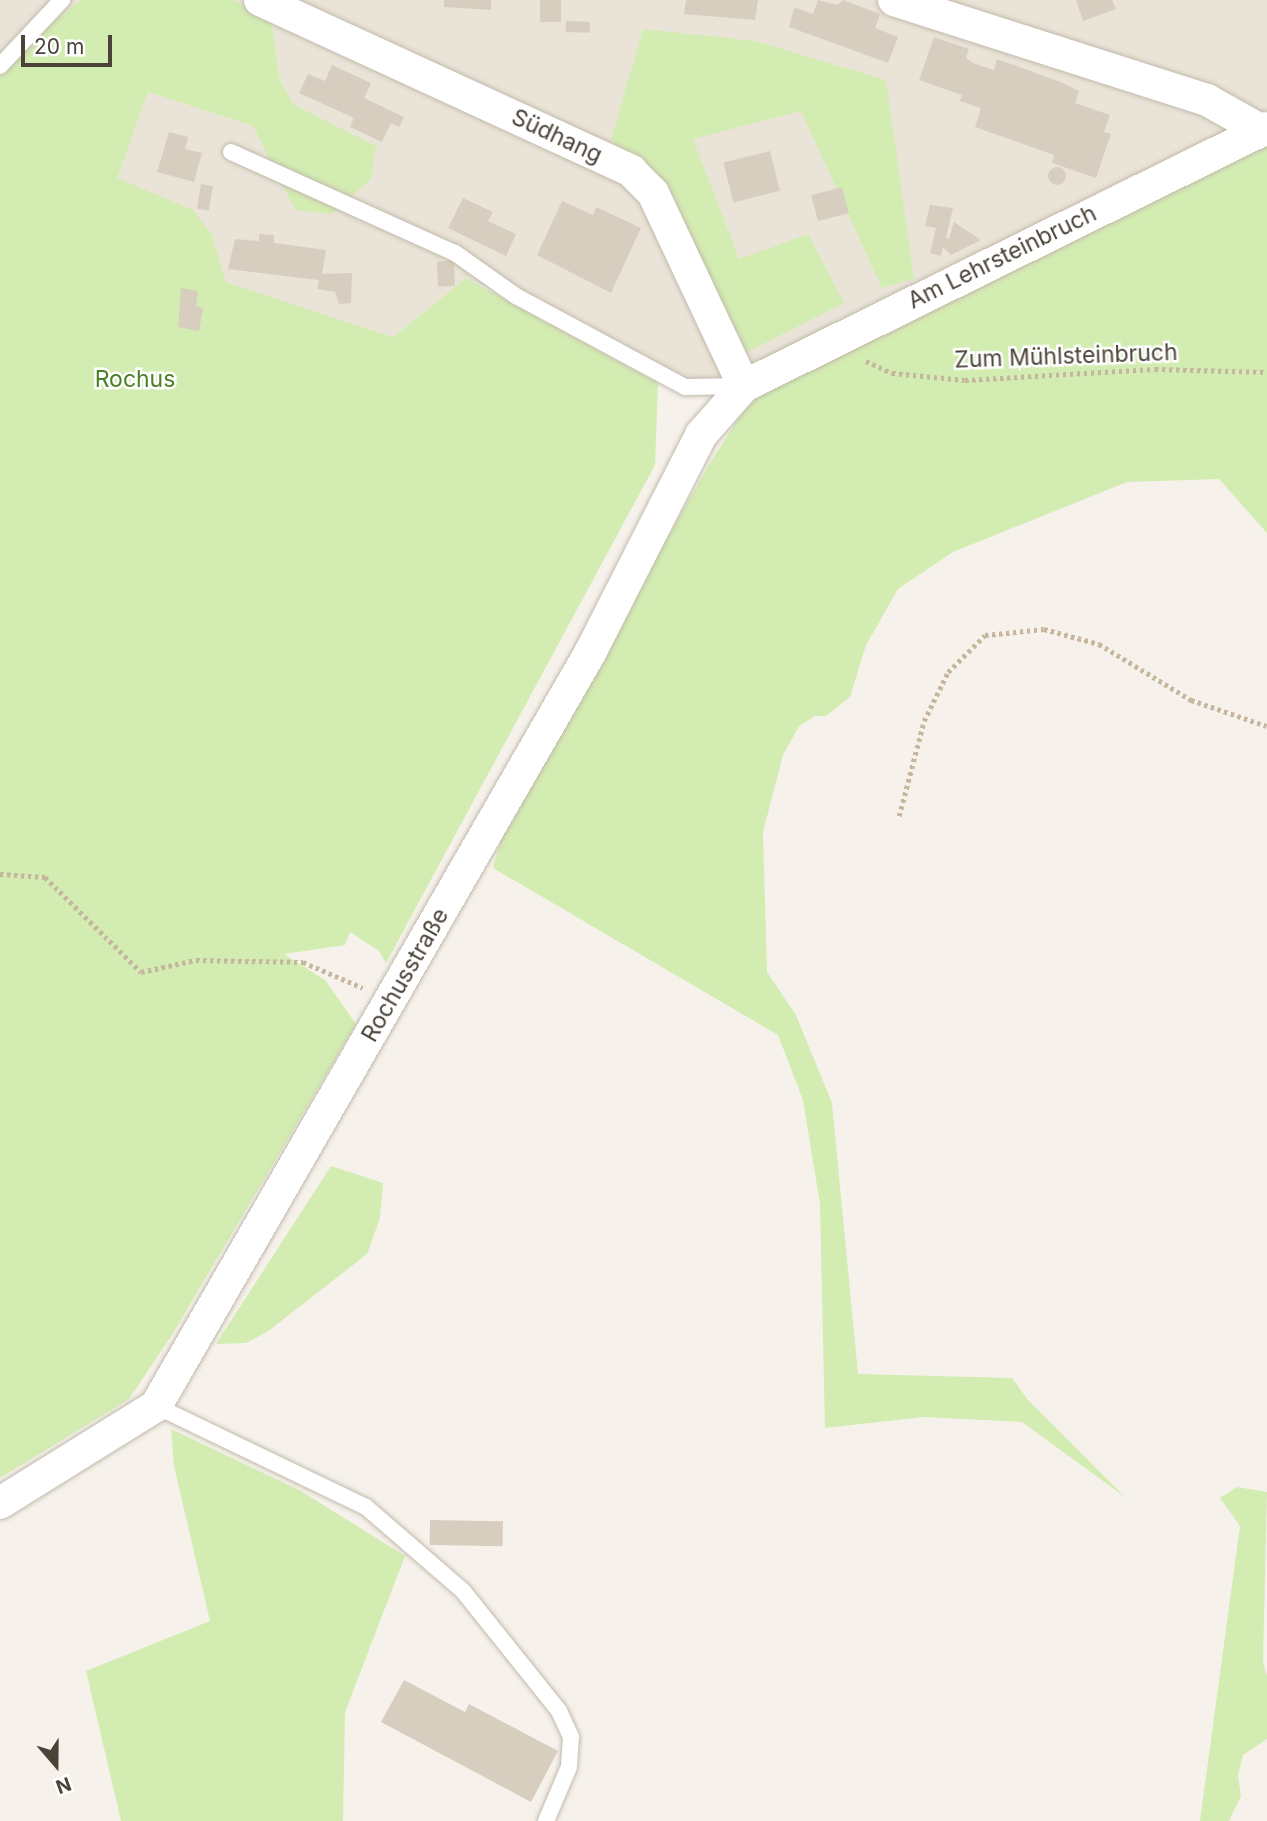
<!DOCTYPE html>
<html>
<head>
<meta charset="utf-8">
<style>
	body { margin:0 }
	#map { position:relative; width:1267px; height:1821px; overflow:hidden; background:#f6f2eb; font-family:Inter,sans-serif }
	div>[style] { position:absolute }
	.residential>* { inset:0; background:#eae4d8 }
	.green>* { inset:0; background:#d3ecb2 }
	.building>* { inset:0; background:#d8cebf; transform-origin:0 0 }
	.round { border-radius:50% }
	.path>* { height:4.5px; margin-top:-2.25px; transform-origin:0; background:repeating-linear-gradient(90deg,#c5b69d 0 3.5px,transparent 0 7px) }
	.roads { filter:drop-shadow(0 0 2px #c2baac) drop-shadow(0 0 2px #c2baac) }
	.lane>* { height:16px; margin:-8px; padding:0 8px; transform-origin:8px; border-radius:8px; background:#fff }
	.street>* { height:32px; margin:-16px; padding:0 16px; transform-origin:16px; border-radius:16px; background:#fff }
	span { translate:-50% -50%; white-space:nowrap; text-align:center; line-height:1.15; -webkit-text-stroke:5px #fff; paint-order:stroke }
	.street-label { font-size:23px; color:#4b4338 }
	.park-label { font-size:23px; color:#4b8126 }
	.north { position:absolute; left:21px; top:1730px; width:70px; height:70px; -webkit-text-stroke:5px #fff; paint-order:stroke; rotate:160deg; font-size:19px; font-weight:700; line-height:28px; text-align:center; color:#4b4338 }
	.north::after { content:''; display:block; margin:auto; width:24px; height:32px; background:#4b4338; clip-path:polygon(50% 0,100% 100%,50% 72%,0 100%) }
	.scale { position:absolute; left:21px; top:35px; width:91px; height:32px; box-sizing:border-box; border:4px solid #4b4338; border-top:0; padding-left:9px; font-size:21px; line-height:24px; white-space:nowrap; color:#4b4338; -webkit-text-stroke:5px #fff; paint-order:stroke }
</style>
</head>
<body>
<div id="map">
	<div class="residential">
		<div style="clip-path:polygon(0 0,80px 0,0 68px)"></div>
		<div style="clip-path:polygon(234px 0,1267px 0,1267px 139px,772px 384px,701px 387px,466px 278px,393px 337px,226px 282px,212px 235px,116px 178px,148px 92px,253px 126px,296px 210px,375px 146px,293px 104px,280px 80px,271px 20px)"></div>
	</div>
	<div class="green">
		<div style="clip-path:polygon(80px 0,234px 0,271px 20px,280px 80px,293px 104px,376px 146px,371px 179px,332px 214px,295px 210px,253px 126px,148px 92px,117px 178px,193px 210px,212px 235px,226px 282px,393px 337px,466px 278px,658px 383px,655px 465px,386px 963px,379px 951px,350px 932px,345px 945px,284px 954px,325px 980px,356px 1024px,170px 1338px,129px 1399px,0 1478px,0 68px)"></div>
		<div style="clip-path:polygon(643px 29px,755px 41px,886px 80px,914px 279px,882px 288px,801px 111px,693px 139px,739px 259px,808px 234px,844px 303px,743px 354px,663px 187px,611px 140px)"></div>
		<div style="clip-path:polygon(1267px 139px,1267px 533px,1219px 479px,1127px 482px,953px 552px,898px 589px,866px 645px,850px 697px,826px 716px,815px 716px,799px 726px,783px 755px,763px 832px,767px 972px,796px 1015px,832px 1103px,858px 1374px,1012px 1378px,1028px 1400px,1125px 1497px,1022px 1422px,924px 1417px,825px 1428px,820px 1204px,803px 1100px,778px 1035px,493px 868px,506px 821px,710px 463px,750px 400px)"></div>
		<div style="clip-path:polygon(331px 1166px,383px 1183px,380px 1218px,367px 1254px,267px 1332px,246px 1343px,216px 1344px)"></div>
		<div style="clip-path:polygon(171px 1429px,301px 1491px,405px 1556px,345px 1712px,343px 1821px,121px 1821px,86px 1671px,210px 1621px,174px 1466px)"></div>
		<div style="clip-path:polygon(1237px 1487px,1267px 1492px,1263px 1662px,1267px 1676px,1267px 1739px,1243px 1755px,1238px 1776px,1241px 1796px,1229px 1821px,1200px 1821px,1240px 1526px,1220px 1498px)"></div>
	</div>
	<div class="building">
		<div style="clip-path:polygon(444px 0,491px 0,491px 10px,444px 7px)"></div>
		<div style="left:540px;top:0;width:21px;height:22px"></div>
		<div style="clip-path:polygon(686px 0,758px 0,755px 20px,684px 14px)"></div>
		<div style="clip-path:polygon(818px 0,838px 5px,843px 0,880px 14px,875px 28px,898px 37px,888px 63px,789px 27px,794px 7px,813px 14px)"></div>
		<div style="clip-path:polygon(1076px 0,1112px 0,1116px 9px,1083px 21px)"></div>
		<div style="left:566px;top:21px;width:24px;height:11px;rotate:2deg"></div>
		<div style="clip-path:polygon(934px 37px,969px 49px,966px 58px,975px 64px,994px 70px,997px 59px,1061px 82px,1079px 91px,1075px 103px,1110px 115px,1104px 132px,1111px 134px,1096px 178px,1052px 163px,1054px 155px,975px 127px,981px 108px,960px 101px,962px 95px,919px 80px)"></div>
		<div style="clip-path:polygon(332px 65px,371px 83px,364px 98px,404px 117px,399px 127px,391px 123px,382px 142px,350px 127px,354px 118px,299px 93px,308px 74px,325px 81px)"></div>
		<div style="clip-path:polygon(169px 132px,188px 137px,185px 149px,202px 153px,194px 182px,157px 172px)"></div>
		<div style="left:770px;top:151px;width:41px;height:48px;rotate:76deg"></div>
		<div class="round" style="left:1048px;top:167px;width:18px;height:18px"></div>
		<div style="left:201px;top:184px;width:12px;height:25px;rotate:9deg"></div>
		<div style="left:842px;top:187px;width:27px;height:32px;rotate:75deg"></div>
		<div style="clip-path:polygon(463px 198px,493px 212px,488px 221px,516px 234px,506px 256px,448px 228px)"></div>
		<div style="clip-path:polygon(562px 201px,593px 215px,596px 207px,641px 228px,611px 293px,537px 255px)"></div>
		<div style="clip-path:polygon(930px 205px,953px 208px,946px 238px,949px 239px,954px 222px,981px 240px,951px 255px,943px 247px,941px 256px,930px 253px,936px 228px,925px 226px)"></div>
		<div style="clip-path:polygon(259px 234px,274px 235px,274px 243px,326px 250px,322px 274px,352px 273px,351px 303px,339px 304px,335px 292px,317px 289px,319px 280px,228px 269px,235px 239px,259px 241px)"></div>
		<div style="left:454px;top:261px;width:25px;height:17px;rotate:88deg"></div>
		<div style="clip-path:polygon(181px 288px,198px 291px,196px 306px,203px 308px,199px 331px,178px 327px)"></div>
		<div style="left:430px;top:1520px;width:73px;height:25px;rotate:1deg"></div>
		<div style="clip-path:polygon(404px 1680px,465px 1712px,469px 1704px,558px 1751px,531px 1802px,381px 1722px)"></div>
	</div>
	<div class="path">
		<div style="left:866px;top:361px;width:29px;rotate:25deg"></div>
		<div style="left:892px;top:373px;width:73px;rotate:5.5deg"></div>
		<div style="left:965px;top:380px;width:190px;rotate:-3.3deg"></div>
		<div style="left:1155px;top:369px;width:112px;rotate:1.5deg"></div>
		<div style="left:899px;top:816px;width:98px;rotate:-75.3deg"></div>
		<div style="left:924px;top:721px;width:55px;rotate:-63.9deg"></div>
		<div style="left:948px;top:672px;width:52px;rotate:-45deg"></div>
		<div style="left:985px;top:635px;width:59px;rotate:-5.8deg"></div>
		<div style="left:1044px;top:629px;width:57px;rotate:15.3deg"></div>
		<div style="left:1099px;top:644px;width:108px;rotate:31.3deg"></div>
		<div style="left:1191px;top:700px;width:80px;rotate:18.9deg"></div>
		<div style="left:0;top:874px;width:45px;rotate:3.8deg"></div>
		<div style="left:45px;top:877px;width:135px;rotate:44.7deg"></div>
		<div style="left:141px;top:972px;width:56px;rotate:-12.3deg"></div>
		<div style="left:196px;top:960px;width:107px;rotate:1.1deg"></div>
		<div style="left:303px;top:962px;width:65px;rotate:23.4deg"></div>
	</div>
	<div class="roads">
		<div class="lane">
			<div style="left:0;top:66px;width:91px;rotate:-46.8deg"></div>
			<div style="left:231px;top:152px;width:246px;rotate:24.3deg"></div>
			<div style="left:455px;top:253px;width:75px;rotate:35.2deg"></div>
			<div style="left:516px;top:296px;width:192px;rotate:28.3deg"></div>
			<div style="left:685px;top:387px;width:59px;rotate:-1deg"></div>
			<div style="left:156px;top:1406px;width:233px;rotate:25.7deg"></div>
			<div style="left:366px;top:1507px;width:128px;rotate:40.9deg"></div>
			<div style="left:463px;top:1591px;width:154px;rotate:51.3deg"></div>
			<div style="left:559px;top:1711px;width:29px;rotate:65deg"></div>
			<div style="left:571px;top:1737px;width:30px;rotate:94deg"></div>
			<div style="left:569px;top:1767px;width:59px;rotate:113.1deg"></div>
		</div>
		<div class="street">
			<div style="left:260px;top:0;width:409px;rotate:24.7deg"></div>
			<div style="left:631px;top:171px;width:31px;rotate:45deg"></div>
			<div style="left:653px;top:193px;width:213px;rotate:64.8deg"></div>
			<div style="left:894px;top:0;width:329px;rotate:17.7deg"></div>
			<div style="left:1207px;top:100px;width:63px;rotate:29.4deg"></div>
			<div style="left:0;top:1503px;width:184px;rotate:-31.9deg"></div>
			<div style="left:156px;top:1406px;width:869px;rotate:-60.04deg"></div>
			<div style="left:590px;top:653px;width:245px;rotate:-63deg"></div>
			<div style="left:701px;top:435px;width:65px;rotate:-48.7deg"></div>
			<div style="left:744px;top:386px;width:583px;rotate:-26.26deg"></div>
		</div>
	</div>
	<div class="street-label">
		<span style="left:557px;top:136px;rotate:25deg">Südhang</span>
		<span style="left:1002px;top:257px;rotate:-26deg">Am Lehrsteinbruch</span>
		<span style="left:1066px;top:356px;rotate:-2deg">Zum Mühlsteinbruch</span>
		<span style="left:405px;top:975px;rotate:-60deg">Rochusstraße</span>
	</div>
	<div class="park-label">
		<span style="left:135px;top:379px">Rochus</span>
	</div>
	<div class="north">N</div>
	<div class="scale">20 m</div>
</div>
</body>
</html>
